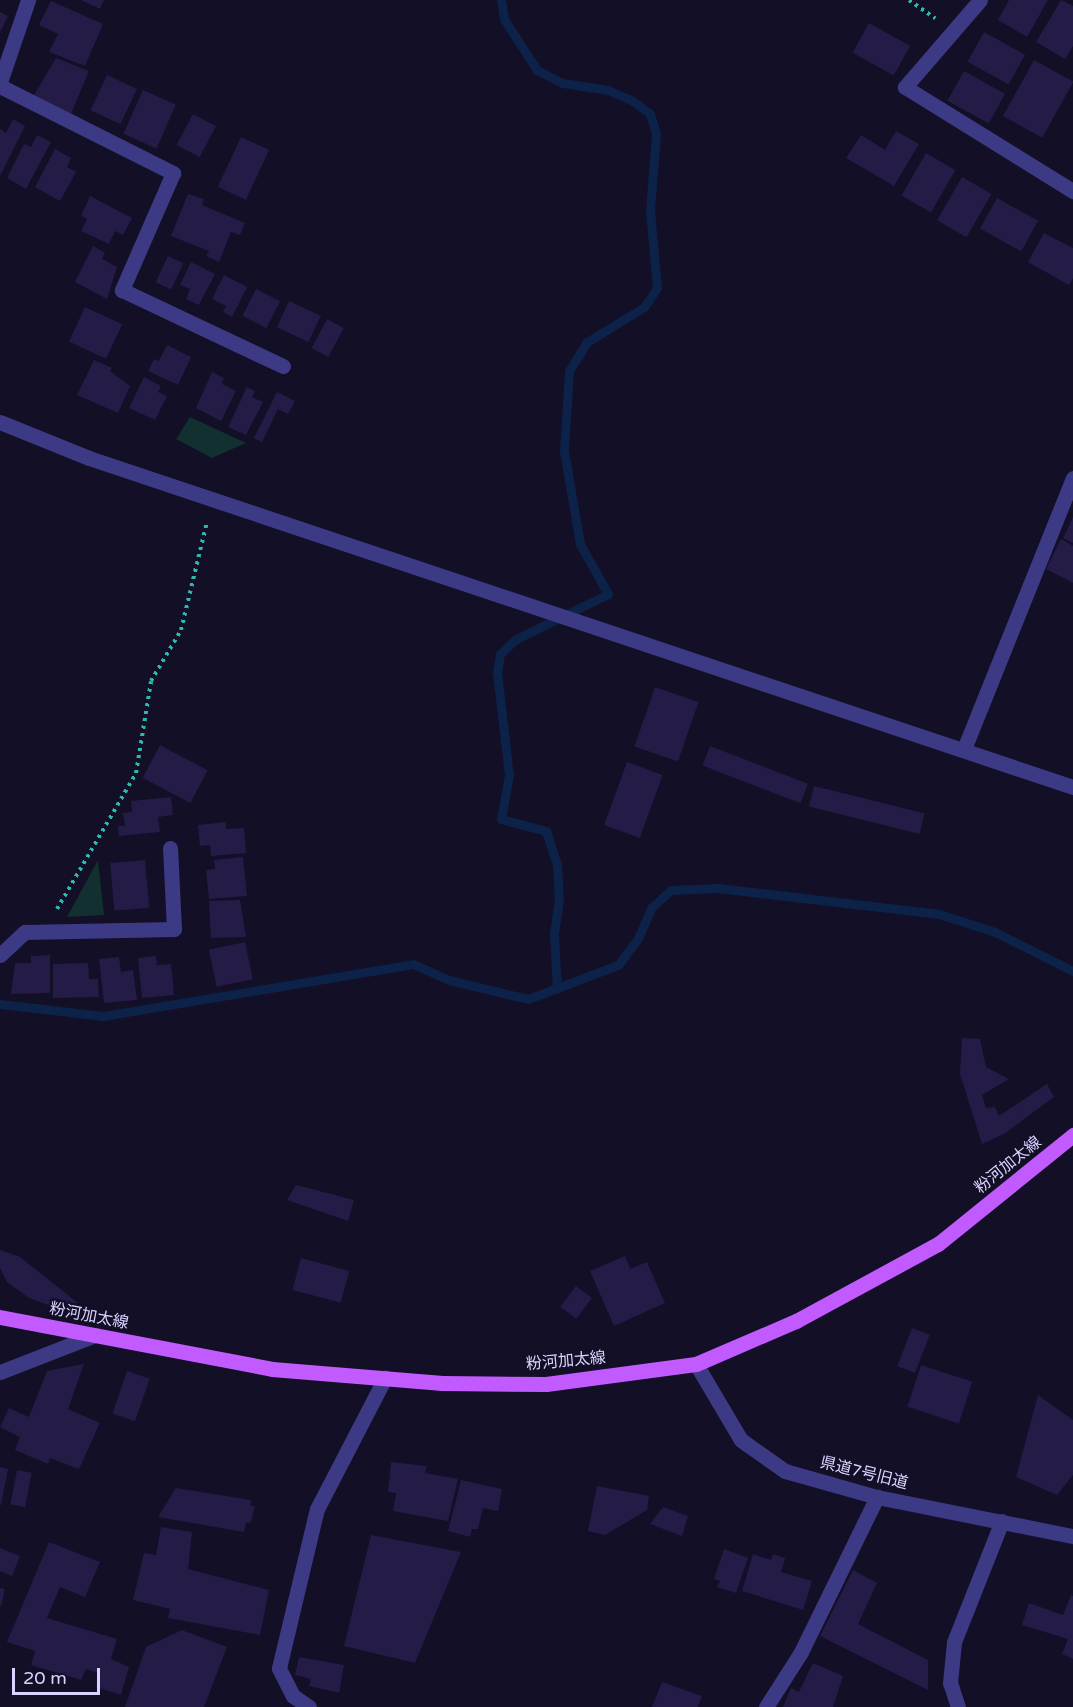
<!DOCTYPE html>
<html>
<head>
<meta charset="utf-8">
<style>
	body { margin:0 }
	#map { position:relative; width:1073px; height:1707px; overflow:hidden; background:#130f26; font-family:"Varela Round","Noto Sans JP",sans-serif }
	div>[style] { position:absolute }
	.green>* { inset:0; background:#12302f }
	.stream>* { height:9px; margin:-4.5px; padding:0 4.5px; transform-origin:4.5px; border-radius:4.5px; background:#0c2248 }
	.building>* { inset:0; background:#241b47; transform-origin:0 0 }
	.path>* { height:4px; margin-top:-2px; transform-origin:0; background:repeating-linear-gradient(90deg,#2fb8b0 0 3px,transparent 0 7.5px) }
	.minor>* { height:15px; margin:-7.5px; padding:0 7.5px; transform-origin:7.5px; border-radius:7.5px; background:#3d3a85 }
	.major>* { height:15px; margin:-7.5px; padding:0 7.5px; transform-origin:7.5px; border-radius:7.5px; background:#c25bff }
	span { translate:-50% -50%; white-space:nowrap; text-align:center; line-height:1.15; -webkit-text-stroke:4.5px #130f26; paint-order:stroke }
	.street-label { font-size:16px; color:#d9d4ff }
	.scale { position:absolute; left:12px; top:1668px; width:88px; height:27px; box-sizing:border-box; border:3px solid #d9d4ff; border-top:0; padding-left:8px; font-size:18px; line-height:21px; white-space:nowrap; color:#d9d4ff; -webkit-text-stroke:4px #130f26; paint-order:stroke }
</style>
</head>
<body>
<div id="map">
	<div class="green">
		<div style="clip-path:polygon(190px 417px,246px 443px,212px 458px,176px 439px)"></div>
		<div style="clip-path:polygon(98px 860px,104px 915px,67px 917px)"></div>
	</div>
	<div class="stream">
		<div style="left:501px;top:0;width:19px;rotate:81deg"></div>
		<div style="left:504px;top:19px;width:61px;rotate:57.1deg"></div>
		<div style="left:537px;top:70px;width:29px;rotate:27deg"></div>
		<div style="left:563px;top:83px;width:46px;rotate:8.8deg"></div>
		<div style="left:608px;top:90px;width:27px;rotate:24deg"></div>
		<div style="left:633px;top:101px;width:21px;rotate:37deg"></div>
		<div style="left:650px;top:114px;width:21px;rotate:73deg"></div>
		<div style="left:656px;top:134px;width:76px;rotate:94.5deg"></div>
		<div style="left:650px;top:210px;width:78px;rotate:84.9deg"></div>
		<div style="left:657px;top:288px;width:23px;rotate:124deg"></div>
		<div style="left:644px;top:307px;width:67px;rotate:148.4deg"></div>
		<div style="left:587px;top:342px;width:34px;rotate:122deg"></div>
		<div style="left:569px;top:371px;width:80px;rotate:93.6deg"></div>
		<div style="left:564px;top:451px;width:94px;rotate:80.2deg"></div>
		<div style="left:580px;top:544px;width:57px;rotate:60.8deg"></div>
		<div style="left:608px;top:594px;width:102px;rotate:153.9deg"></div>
		<div style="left:516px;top:639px;width:22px;rotate:137deg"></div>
		<div style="left:500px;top:654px;width:18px;rotate:99deg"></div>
		<div style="left:497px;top:672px;width:104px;rotate:83.4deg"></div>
		<div style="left:509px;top:775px;width:45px;rotate:100.3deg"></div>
		<div style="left:501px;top:819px;width:47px;rotate:14.9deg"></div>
		<div style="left:546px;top:831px;width:35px;rotate:72deg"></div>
		<div style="left:557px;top:864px;width:34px;rotate:87deg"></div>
		<div style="left:559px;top:898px;width:37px;rotate:98deg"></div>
		<div style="left:554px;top:935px;width:54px;rotate:86.8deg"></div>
		<div style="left:0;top:1004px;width:104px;rotate:6.6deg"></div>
		<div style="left:103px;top:1016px;width:314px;rotate:-9.5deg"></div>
		<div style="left:413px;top:964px;width:39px;rotate:24deg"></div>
		<div style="left:449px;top:980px;width:81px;rotate:13.5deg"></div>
		<div style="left:528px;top:999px;width:96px;rotate:-20.7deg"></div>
		<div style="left:618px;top:965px;width:34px;rotate:-53deg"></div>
		<div style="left:638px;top:938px;width:34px;rotate:-66deg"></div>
		<div style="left:652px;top:907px;width:25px;rotate:-42deg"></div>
		<div style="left:671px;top:890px;width:47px;rotate:-2.4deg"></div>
		<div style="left:718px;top:888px;width:223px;rotate:6.7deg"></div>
		<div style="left:939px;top:914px;width:59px;rotate:17.8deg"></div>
		<div style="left:995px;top:932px;width:87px;rotate:26.6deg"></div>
	</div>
	<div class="building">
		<div style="clip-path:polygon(81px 0,104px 0,100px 9px)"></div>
		<div style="clip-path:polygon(1009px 0,1048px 0,1027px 37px,998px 20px)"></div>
		<div style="clip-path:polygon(1061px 0,1073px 6px,1073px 46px,1065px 59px,1036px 42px)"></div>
		<div style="clip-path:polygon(51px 1px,103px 24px,85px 66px,49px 52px,58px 34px,39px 25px)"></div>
		<div style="clip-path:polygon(0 12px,8px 16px,0 32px)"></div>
		<div style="left:869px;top:23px;width:47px;height:34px;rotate:29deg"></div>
		<div style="left:984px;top:32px;width:47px;height:34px;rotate:29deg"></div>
		<div style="clip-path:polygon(56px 58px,89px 71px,71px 114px,34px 95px)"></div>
		<div style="left:1034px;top:60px;width:45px;height:64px;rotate:29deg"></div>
		<div style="left:964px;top:71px;width:47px;height:34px;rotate:29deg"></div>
		<div style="left:107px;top:75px;width:33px;height:39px;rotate:25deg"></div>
		<div style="left:143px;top:90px;width:36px;height:48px;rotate:24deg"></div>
		<div style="left:193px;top:114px;width:26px;height:35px;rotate:28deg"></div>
		<div style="clip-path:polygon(13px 119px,25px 126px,0 176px,0 129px,6px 133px)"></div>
		<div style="clip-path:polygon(896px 131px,919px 144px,894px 186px,846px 158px,861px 135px,885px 150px)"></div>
		<div style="clip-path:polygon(37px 135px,51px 142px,26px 189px,7px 178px,24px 144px,31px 147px)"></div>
		<div style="left:241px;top:137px;width:31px;height:55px;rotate:25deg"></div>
		<div style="clip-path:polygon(55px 149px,71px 158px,67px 167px,76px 172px,60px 201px,35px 187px)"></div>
		<div style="left:926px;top:153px;width:34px;height:49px;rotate:30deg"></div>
		<div style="left:962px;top:177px;width:34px;height:50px;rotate:30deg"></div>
		<div style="clip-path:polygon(188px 194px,204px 199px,202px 205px,245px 223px,240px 235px,231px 232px,219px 262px,206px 256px,209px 251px,171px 236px)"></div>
		<div style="clip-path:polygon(90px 196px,132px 218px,123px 235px,115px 231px,109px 244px,81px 231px,87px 219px,81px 216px)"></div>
		<div style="left:997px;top:198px;width:47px;height:35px;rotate:29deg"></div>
		<div style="clip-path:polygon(1044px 233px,1073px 248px,1073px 278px,1069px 285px,1028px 262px)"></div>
		<div style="clip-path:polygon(93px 246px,105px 253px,102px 259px,117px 267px,107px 299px,75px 282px)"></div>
		<div style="left:168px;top:256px;width:17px;height:29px;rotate:25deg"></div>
		<div style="clip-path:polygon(191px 262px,215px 274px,199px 305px,186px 299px,190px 289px,180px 285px)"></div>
		<div style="clip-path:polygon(224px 275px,247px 287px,232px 317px,223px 312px,226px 306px,212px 299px)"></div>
		<div style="left:256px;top:289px;width:27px;height:30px;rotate:27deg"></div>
		<div style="left:289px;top:301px;width:35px;height:29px;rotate:25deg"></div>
		<div style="left:85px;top:307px;width:41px;height:38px;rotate:25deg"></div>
		<div style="left:327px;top:319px;width:19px;height:33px;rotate:28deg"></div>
		<div style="clip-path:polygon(167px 345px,191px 357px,178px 385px,148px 371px,154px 359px,159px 361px)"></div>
		<div style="clip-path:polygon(94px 360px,112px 368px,110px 371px,130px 386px,118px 413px,77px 395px)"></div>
		<div style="clip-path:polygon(212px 372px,224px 378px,222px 384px,236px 391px,221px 421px,196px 408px)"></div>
		<div style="clip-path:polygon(144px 377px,161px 386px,158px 392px,167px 396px,155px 420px,129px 408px)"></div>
		<div style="clip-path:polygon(247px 387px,255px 391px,252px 397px,263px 402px,246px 435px,228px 427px)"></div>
		<div style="clip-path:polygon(277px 392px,295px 401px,288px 414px,278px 409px,262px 442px,254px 438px)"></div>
		<div style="clip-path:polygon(1073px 517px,1073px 543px,1063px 538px)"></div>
		<div style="clip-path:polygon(1061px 539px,1073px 546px,1073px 583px,1046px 569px)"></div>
		<div style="left:655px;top:687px;width:46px;height:63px;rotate:19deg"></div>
		<div style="left:160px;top:745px;width:54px;height:37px;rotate:28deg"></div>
		<div style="left:710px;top:746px;width:105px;height:21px;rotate:21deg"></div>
		<div style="left:627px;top:762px;width:38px;height:67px;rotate:20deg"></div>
		<div style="left:814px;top:786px;width:114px;height:21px;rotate:14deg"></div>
		<div style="clip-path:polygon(171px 797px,173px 815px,158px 817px,160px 832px,119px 836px,118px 826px,125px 826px,123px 813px,132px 812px,131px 801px)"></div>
		<div style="clip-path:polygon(226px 822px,226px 829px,244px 828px,246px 853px,211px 856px,210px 845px,200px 846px,198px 825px)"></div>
		<div style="clip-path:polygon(243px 857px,247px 896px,209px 899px,206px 870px,215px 869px,214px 860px)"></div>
		<div style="left:145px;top:860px;width:48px;height:35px;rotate:85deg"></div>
		<div style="clip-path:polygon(240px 900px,246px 937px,211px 938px,209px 901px)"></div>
		<div style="left:245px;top:942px;width:38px;height:37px;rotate:78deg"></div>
		<div style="clip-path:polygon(50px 955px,50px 993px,11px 994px,15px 963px,31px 963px,31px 956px)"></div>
		<div style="clip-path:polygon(156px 956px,157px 965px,171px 964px,174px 995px,142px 998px,138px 958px)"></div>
		<div style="clip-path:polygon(119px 957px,121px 972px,133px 970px,137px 1000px,104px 1003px,99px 959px)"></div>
		<div style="clip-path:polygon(88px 963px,89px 979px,98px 979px,99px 997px,53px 998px,53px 964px)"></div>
		<div style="clip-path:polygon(962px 1038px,980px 1039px,986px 1067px,1009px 1079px,982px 1095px,986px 1108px,995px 1107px,999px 1116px,1047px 1084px,1054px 1097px,1004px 1134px,982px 1144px,960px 1074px)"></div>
		<div style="clip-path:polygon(296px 1185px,354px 1200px,348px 1221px,287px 1200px)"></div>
		<div style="clip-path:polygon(0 1250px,20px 1257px,78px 1303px,51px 1306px,29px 1298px,7px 1282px,0 1268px)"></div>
		<div style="clip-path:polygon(625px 1256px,630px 1269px,647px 1262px,665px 1303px,614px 1326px,590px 1271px)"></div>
		<div style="left:301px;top:1258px;width:50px;height:33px;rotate:15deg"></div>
		<div style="left:576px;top:1286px;width:20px;height:26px;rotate:37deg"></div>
		<div style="left:912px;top:1328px;width:19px;height:41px;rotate:21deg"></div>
		<div style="clip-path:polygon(84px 1364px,68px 1409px,100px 1423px,79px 1469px,50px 1458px,48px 1464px,15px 1450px,20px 1437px,0 1427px,9px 1408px,29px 1417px,47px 1371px)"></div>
		<div style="left:921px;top:1365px;width:54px;height:44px;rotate:18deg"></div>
		<div style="left:127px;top:1371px;width:24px;height:45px;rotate:19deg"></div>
		<div style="clip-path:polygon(1038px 1395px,1073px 1420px,1073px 1475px,1057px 1495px,1016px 1477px)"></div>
		<div style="clip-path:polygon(391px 1462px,427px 1466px,425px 1473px,458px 1479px,448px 1521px,393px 1511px,396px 1493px,388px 1492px)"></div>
		<div style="clip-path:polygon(0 1467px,8px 1469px,1px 1505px,0 1505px)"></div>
		<div style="left:17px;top:1470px;width:15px;height:35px;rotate:11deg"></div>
		<div style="clip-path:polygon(461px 1480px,502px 1489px,498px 1511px,483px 1508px,478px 1529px,472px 1529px,470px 1537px,448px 1531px)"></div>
		<div style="clip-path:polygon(597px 1486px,649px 1496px,647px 1510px,605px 1535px,588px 1531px)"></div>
		<div style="clip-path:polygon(176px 1488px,251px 1500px,250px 1506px,255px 1506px,251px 1522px,246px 1523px,244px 1532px,158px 1517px)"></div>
		<div style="clip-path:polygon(663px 1507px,688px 1516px,682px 1536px,650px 1524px)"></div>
		<div style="clip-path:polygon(161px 1527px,192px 1532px,188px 1569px,269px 1590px,260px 1635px,168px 1618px,170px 1609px,133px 1600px,144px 1553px,156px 1555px)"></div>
		<div style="clip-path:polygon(371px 1535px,461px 1552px,415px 1663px,344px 1646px)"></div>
		<div style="clip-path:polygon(49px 1542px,100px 1562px,85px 1597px,60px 1587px,47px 1618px,117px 1639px,111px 1659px,129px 1667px,121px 1695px,96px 1687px,99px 1673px,86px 1669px,81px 1680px,31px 1665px,35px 1651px,7px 1642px)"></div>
		<div style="clip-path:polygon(0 1548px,20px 1556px,12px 1576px,0 1571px)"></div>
		<div style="clip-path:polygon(724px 1549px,748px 1558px,736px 1593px,717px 1587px,720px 1581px,714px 1579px)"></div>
		<div style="clip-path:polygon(753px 1554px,771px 1560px,773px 1554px,785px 1558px,781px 1572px,812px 1581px,803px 1610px,742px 1591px)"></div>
		<div style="clip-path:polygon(853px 1570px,877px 1583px,858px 1624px,928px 1660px,928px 1690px,820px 1636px)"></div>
		<div style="clip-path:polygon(0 1588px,5px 1589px,1px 1606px,0 1606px)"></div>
		<div style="clip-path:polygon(1071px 1595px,1073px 1596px,1073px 1659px,1062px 1654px,1068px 1639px,1022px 1625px,1029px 1603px,1063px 1615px)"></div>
		<div style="clip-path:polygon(182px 1630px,227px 1647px,204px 1707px,125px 1707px,146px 1647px)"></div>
		<div style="clip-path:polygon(299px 1657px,344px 1665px,339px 1693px,309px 1686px,311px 1679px,295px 1675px)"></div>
		<div style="clip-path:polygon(813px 1663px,843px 1676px,833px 1707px,783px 1707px,791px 1688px,799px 1692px)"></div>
		<div style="clip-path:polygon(662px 1682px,702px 1696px,698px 1707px,652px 1707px)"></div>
	</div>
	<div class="path">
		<div style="left:909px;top:0;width:32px;rotate:35deg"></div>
		<div style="left:57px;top:909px;width:157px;rotate:-59.8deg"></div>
		<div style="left:136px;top:773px;width:93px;rotate:-80.7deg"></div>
		<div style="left:151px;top:681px;width:59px;rotate:-59.5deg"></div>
		<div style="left:181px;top:630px;width:111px;rotate:-76.5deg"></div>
	</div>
	<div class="minor">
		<div style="left:980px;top:0;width:115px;rotate:130.8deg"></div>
		<div style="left:905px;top:87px;width:198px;rotate:31.8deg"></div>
		<div style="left:0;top:82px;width:87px;rotate:-71.1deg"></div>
		<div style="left:0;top:86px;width:194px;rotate:26.7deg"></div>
		<div style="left:173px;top:173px;width:128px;rotate:113.6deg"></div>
		<div style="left:122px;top:290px;width:178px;rotate:25.3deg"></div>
		<div style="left:0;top:422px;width:96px;rotate:22deg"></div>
		<div style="left:89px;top:458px;width:1038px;rotate:18.49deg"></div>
		<div style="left:964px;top:749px;width:292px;rotate:-68.1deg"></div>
		<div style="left:0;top:955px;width:34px;rotate:-43deg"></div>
		<div style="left:25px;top:932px;width:149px;rotate:-1.2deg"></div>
		<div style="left:174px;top:929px;width:81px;rotate:-92.8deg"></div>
		<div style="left:696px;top:1364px;width:88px;rotate:59.4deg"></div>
		<div style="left:741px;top:1440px;width:54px;rotate:35.2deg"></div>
		<div style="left:785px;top:1471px;width:96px;rotate:15.8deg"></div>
		<div style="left:877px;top:1497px;width:200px;rotate:11.3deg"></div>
		<div style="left:0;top:1372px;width:102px;rotate:-21.3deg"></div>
		<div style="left:309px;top:1707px;width:19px;rotate:-145deg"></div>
		<div style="left:293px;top:1696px;width:31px;rotate:-117deg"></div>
		<div style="left:279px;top:1668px;width:163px;rotate:-76.6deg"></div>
		<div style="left:317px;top:1509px;width:148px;rotate:-62.6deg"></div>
		<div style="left:766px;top:1707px;width:65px;rotate:-57.5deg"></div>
		<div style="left:801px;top:1652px;width:173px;rotate:-63.9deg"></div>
		<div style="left:958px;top:1707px;width:25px;rotate:-108deg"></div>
		<div style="left:950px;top:1683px;width:41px;rotate:-84.4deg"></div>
		<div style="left:954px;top:1642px;width:130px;rotate:-68.4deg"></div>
	</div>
	<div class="major">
		<div style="left:0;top:1317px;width:277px;rotate:10.8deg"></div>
		<div style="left:272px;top:1369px;width:171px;rotate:4.7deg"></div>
		<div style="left:442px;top:1383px;width:104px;rotate:0.6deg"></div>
		<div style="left:546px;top:1384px;width:151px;rotate:-7.6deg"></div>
		<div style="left:696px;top:1364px;width:109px;rotate:-23.3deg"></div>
		<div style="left:796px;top:1321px;width:162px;rotate:-28.5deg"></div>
		<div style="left:938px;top:1244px;width:174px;rotate:-38.9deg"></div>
	</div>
	<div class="street-label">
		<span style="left:1008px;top:1165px;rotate:-39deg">粉河加太線</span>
		<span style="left:89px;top:1316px;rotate:11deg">粉河加太線</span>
		<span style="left:566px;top:1361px;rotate:-5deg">粉河加太線</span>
		<span style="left:864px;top:1473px;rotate:14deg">県道7号旧道</span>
	</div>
	<div class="scale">20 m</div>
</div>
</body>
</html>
